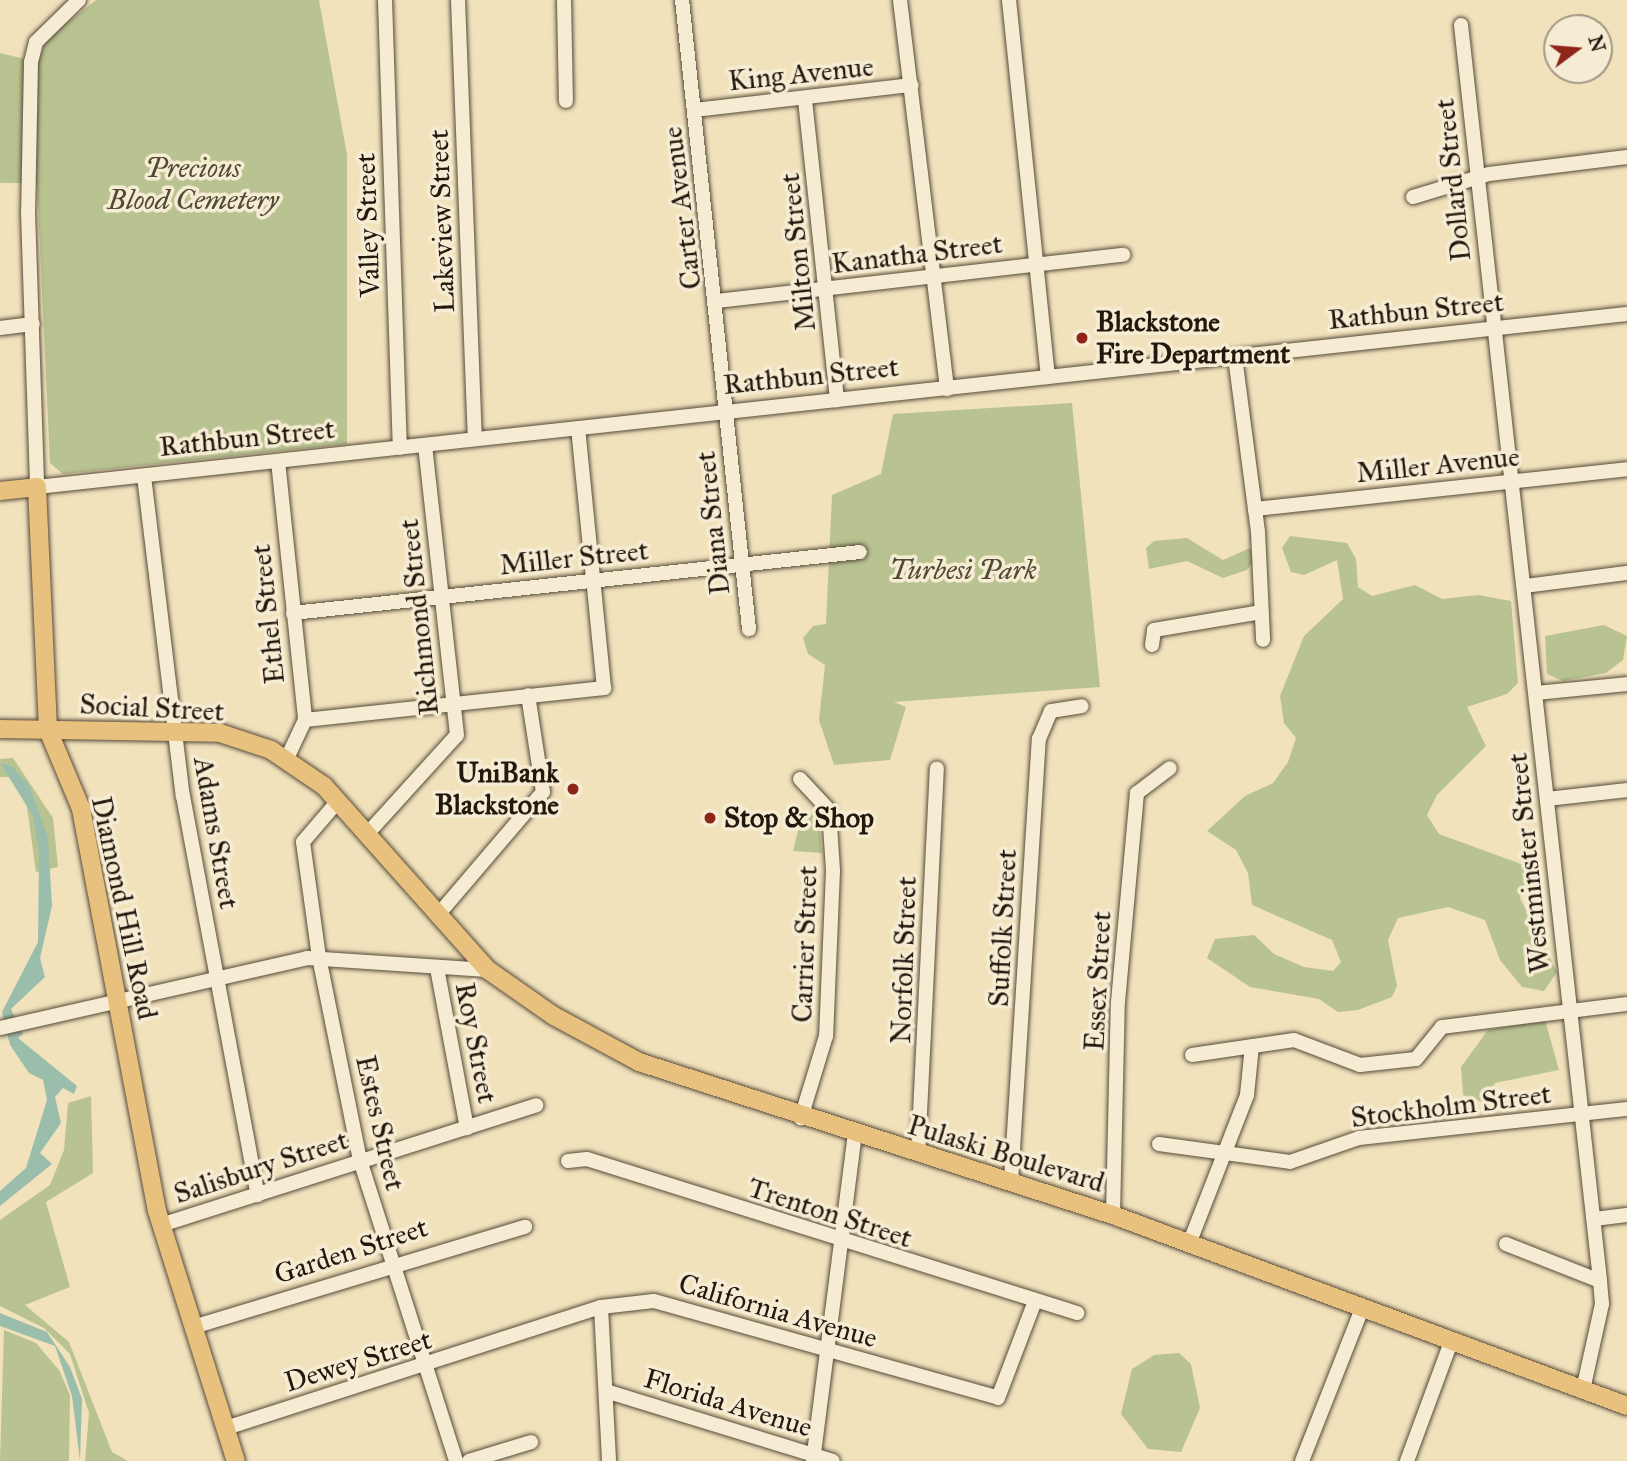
<!DOCTYPE html>
<html>
<head>
<meta charset="utf-8">
<style>
	body { margin:0 }
	#map { position:relative; width:1627px; height:1461px; overflow:hidden; background:#f1e2bc; font-family:"IM FELL Great Primer",serif }
	div>[style] { position:absolute }
	.green>* { inset:0; background:#b9c391 }
	.water>* { inset:0; background:#9bbeac }
	.roads { filter:drop-shadow(0 0 2px #564a3a) drop-shadow(0 0 2px #564a3a) }
	.minor>* { height:14px; margin:-7px; padding:0 7px; transform-origin:7px; border-radius:7px; background:#f6ecd3 }
	.major>* { height:18px; margin:-9px; padding:0 9px; transform-origin:9px; border-radius:9px; background:#e8c17e }
	.dots>* { width:19px; height:19px; translate:-50% -50%; box-sizing:border-box; border:4px solid #f6ecd3; border-radius:50% }
	span { translate:-50% -50%; white-space:nowrap; text-align:center; line-height:1.15; -webkit-text-stroke:7px #f6ecd3; paint-order:stroke }
	.street-label { font-size:28px; color:#23180e }
	.park-label { font-size:28px; color:#504b35; font-style:italic }
	.poi-label { font-size:28px; color:#23180e; font-weight:700 }
	.left { translate:0 -50%; text-align:left }
	.right { translate:-100% -50%; text-align:right }
	.north { position:absolute; left:1543px; top:14px; width:70px; height:70px; box-sizing:border-box; background:#f6ecd3; border:2px solid #a29784; border-radius:50%; rotate:74deg; font-size:19px; font-weight:700; line-height:28px; text-align:center; color:#23180e }
	.north::after { content:''; display:block; margin:auto; width:24px; height:32px; background:#8f2418; clip-path:polygon(50% 0,100% 100%,50% 72%,0 100%) }
</style>
</head>
<body>
<div id="map">
	<div class="green">
		<div style="clip-path:polygon(96px 0,319px 0,347px 155px,347px 444px,63px 474px,50px 463px,37px 183px,0 183px,0 53px,38px 62px,47px 39px)"></div>
		<div style="clip-path:polygon(1072px 403px,1100px 687px,894px 702px,906px 707px,890px 760px,834px 765px,819px 720px,825px 665px,808px 654px,803px 638px,813px 626px,826px 624px,832px 495px,881px 474px,893px 414px)"></div>
		<div style="clip-path:polygon(1290px 536px,1347px 543px,1356px 559px,1358px 587px,1372px 596px,1415px 585px,1442px 599px,1478px 595px,1511px 601px,1518px 683px,1507px 694px,1467px 707px,1486px 746px,1437px 795px,1427px 815px,1439px 834px,1521px 864px,1527px 876px,1520px 898px,1557px 972px,1544px 991px,1522px 987px,1500px 960px,1485px 920px,1448px 907px,1398px 918px,1388px 940px,1397px 986px,1392px 997px,1358px 1010px,1338px 1012px,1319px 999px,1250px 987px,1207px 958px,1215px 939px,1254px 935px,1274px 954px,1304px 967px,1333px 971px,1341px 962px,1332px 940px,1252px 905px,1248px 873px,1236px 850px,1207px 831px,1245px 796px,1273px 783px,1288px 762px,1296px 738px,1284px 723px,1280px 696px,1304px 636px,1343px 599px,1337px 560px,1304px 575px,1291px 572px,1282px 548px)"></div>
		<div style="clip-path:polygon(1187px 538px,1223px 560px,1250px 548px,1256px 558px,1247px 570px,1223px 578px,1187px 561px,1149px 569px,1146px 548px,1154px 541px)"></div>
		<div style="clip-path:polygon(1604px 625px,1627px 636px,1623px 660px,1606px 673px,1563px 681px,1547px 674px,1545px 636px)"></div>
		<div style="clip-path:polygon(13px 758px,53px 818px,58px 867px,36px 872px,26px 800px,15px 777px,0 777px,0 759px)"></div>
		<div style="clip-path:polygon(818px 808px,822px 853px,793px 851px,799px 827px)"></div>
		<div style="clip-path:polygon(1545px 1020px,1559px 1070px,1495px 1083px,1485px 1103px,1463px 1095px,1461px 1067px,1488px 1030px)"></div>
		<div style="clip-path:polygon(91px 1096px,93px 1173px,46px 1202px,70px 1287px,25px 1305px,69px 1342px,112px 1452px,128px 1461px,85px 1461px,89px 1413px,70px 1354px,44px 1328px,0 1306px,0 1220px,50px 1185px,64px 1150px,68px 1103px)"></div>
		<div style="clip-path:polygon(4px 1330px,36px 1343px,59px 1370px,70px 1395px,69px 1461px,0 1461px)"></div>
		<div style="clip-path:polygon(1154px 1355px,1179px 1353px,1191px 1364px,1200px 1408px,1181px 1452px,1148px 1449px,1121px 1414px,1132px 1369px)"></div>
	</div>
	<div class="water">
		<div style="clip-path:polygon(0 763px,12px 766px,29px 785px,48px 837px,52px 906px,40px 958px,45px 977px,11px 1009px,23px 1034px,18px 1038px,77px 1086px,74px 1094px,63px 1088px,55px 1097px,61px 1123px,40px 1153px,52px 1164px,0 1206px,0 1191px,26px 1168px,47px 1100px,43px 1080px,29px 1073px,10px 1045px,2px 1012px,38px 942px,39px 853px,33px 816px)"></div>
		<div style="clip-path:polygon(0 1313px,47px 1332px,70px 1367px,82px 1399px,80px 1461px,72px 1396px,55px 1346px,0 1326px)"></div>
	</div>
	<div class="roads">
		<div class="minor">
			<div style="left:79px;top:0;width:60px;rotate:135.7deg"></div>
			<div style="left:36px;top:42px;width:21px;rotate:104deg"></div>
			<div style="left:31px;top:62px;width:150px;rotate:91.1deg"></div>
			<div style="left:28px;top:212px;width:275px;rotate:88.1deg"></div>
			<div style="left:37px;top:487px;width:1599px;rotate:-6.21deg"></div>
			<div style="left:385px;top:0;width:448px;rotate:88.1deg"></div>
			<div style="left:458px;top:0;width:439px;rotate:87.8deg"></div>
			<div style="left:564px;top:0;width:101px;rotate:88.9deg"></div>
			<div style="left:682px;top:0;width:633px;rotate:83.92deg"></div>
			<div style="left:900px;top:0;width:392px;rotate:83.1deg"></div>
			<div style="left:1009px;top:0;width:379px;rotate:84.1deg"></div>
			<div style="left:1461px;top:25px;width:1264px;rotate:83.68deg"></div>
			<div style="left:1600px;top:1281px;width:23px;rotate:85deg"></div>
			<div style="left:1602px;top:1304px;width:88px;rotate:102.5deg"></div>
			<div style="left:805px;top:100px;width:302px;rotate:83.9deg"></div>
			<div style="left:695px;top:110px;width:218px;rotate:-6.6deg"></div>
			<div style="left:1413px;top:197px;width:79px;rotate:-16.8deg"></div>
			<div style="left:1489px;top:174px;width:139px;rotate:-7deg"></div>
			<div style="left:717px;top:301px;width:409px;rotate:-6.5deg"></div>
			<div style="left:0;top:328px;width:33px;rotate:-7deg"></div>
			<div style="left:1235px;top:357px;width:177px;rotate:82.5deg"></div>
			<div style="left:1258px;top:532px;width:108px;rotate:87.3deg"></div>
			<div style="left:278px;top:461px;width:260px;rotate:84deg"></div>
			<div style="left:305px;top:720px;width:42px;rotate:115.3deg"></div>
			<div style="left:144px;top:476px;width:322px;rotate:83.1deg"></div>
			<div style="left:183px;top:796px;width:406px;rotate:79.4deg"></div>
			<div style="left:1255px;top:509px;width:374px;rotate:-6.1deg"></div>
			<div style="left:1525px;top:586px;width:103px;rotate:-7.3deg"></div>
			<div style="left:293px;top:613px;width:570px;rotate:-6.14deg"></div>
			<div style="left:1152px;top:645px;width:15px;rotate:-82deg"></div>
			<div style="left:1154px;top:630px;width:109px;rotate:-9.5deg"></div>
			<div style="left:1536px;top:693px;width:91px;rotate:-5.6deg"></div>
			<div style="left:305px;top:720px;width:301px;rotate:-6.1deg"></div>
			<div style="left:604px;top:688px;width:261px;rotate:-95.7deg"></div>
			<div style="left:800px;top:779px;width:42px;rotate:46.9deg"></div>
			<div style="left:829px;top:810px;width:61px;rotate:86.2deg"></div>
			<div style="left:833px;top:871px;width:165px;rotate:92.4deg"></div>
			<div style="left:826px;top:1036px;width:86px;rotate:107deg"></div>
			<div style="left:1547px;top:799px;width:81px;rotate:-6.4deg"></div>
			<div style="left:338px;top:801px;width:54px;rotate:130.5deg"></div>
			<div style="left:303px;top:842px;width:116px;rotate:82.1deg"></div>
			<div style="left:319px;top:957px;width:207px;rotate:78.6deg"></div>
			<div style="left:360px;top:1160px;width:316px;rotate:72.3deg"></div>
			<div style="left:368px;top:833px;width:132px;rotate:-47.8deg"></div>
			<div style="left:457px;top:735px;width:291px;rotate:-96.3deg"></div>
			<div style="left:437px;top:916px;width:163px;rotate:-49.5deg"></div>
			<div style="left:543px;top:792px;width:98px;rotate:-98.8deg"></div>
			<div style="left:437px;top:968px;width:163px;rotate:79.4deg"></div>
			<div style="left:0;top:1028px;width:315px;rotate:-12.8deg"></div>
			<div style="left:307px;top:958px;width:181px;rotate:3.8deg"></div>
			<div style="left:1192px;top:1055px;width:103px;rotate:-8.4deg"></div>
			<div style="left:1294px;top:1040px;width:71px;rotate:20.7deg"></div>
			<div style="left:1360px;top:1065px;width:56px;rotate:-6.1deg"></div>
			<div style="left:1416px;top:1059px;width:41px;rotate:-50.9deg"></div>
			<div style="left:1442px;top:1027px;width:186px;rotate:-7.1deg"></div>
			<div style="left:1159px;top:1144px;width:132px;rotate:7.8deg"></div>
			<div style="left:1290px;top:1162px;width:73px;rotate:-19.2deg"></div>
			<div style="left:1359px;top:1138px;width:270px;rotate:-6.2deg"></div>
			<div style="left:918px;top:1154px;width:386px;rotate:-87.2deg"></div>
			<div style="left:568px;top:1161px;width:19px;rotate:-6deg"></div>
			<div style="left:587px;top:1159px;width:514px;rotate:17.45deg"></div>
			<div style="left:1011px;top:1181px;width:443px;rotate:-86.4deg"></div>
			<div style="left:1039px;top:739px;width:30px;rotate:-67deg"></div>
			<div style="left:1051px;top:711px;width:31px;rotate:-9deg"></div>
			<div style="left:1113px;top:1215px;width:213px;rotate:-88.7deg"></div>
			<div style="left:1118px;top:1002px;width:210px;rotate:-84.8deg"></div>
			<div style="left:1137px;top:793px;width:41px;rotate:-37.1deg"></div>
			<div style="left:1594px;top:1219px;width:33px;rotate:-7deg"></div>
			<div style="left:161px;top:1225px;width:394px;rotate:-17.7deg"></div>
			<div style="left:1189px;top:1244px;width:160px;rotate:-68.7deg"></div>
			<div style="left:1247px;top:1095px;width:49px;rotate:-84.2deg"></div>
			<div style="left:1506px;top:1244px;width:101px;rotate:21.5deg"></div>
			<div style="left:601px;top:1307px;width:154px;rotate:87deg"></div>
			<div style="left:193px;top:1327px;width:347px;rotate:-16.8deg"></div>
			<div style="left:609px;top:1392px;width:234px;rotate:17.1deg"></div>
			<div style="left:226px;top:1428px;width:394px;rotate:-17.9deg"></div>
			<div style="left:601px;top:1307px;width:53px;rotate:-6.5deg"></div>
			<div style="left:654px;top:1301px;width:357px;rotate:15.7deg"></div>
			<div style="left:998px;top:1398px;width:104px;rotate:-69.1deg"></div>
			<div style="left:469px;top:1461px;width:65px;rotate:-17deg"></div>
			<div style="left:813px;top:1461px;width:330px;rotate:-82.7deg"></div>
			<div style="left:1302px;top:1461px;width:163px;rotate:-68.5deg"></div>
			<div style="left:1407px;top:1461px;width:127px;rotate:-69.7deg"></div>
		</div>
		<div class="major">
			<div style="left:0;top:491px;width:37px;rotate:-6deg"></div>
			<div style="left:37px;top:487px;width:243px;rotate:87.4deg"></div>
			<div style="left:48px;top:730px;width:86px;rotate:67.3deg"></div>
			<div style="left:81px;top:809px;width:409px;rotate:79.3deg"></div>
			<div style="left:157px;top:1211px;width:262px;rotate:72.5deg"></div>
			<div style="left:0;top:729px;width:220px;rotate:1deg"></div>
			<div style="left:220px;top:733px;width:54px;rotate:18.4deg"></div>
			<div style="left:271px;top:750px;width:64px;rotate:34.2deg"></div>
			<div style="left:324px;top:786px;width:246px;rotate:48.3deg"></div>
			<div style="left:488px;top:970px;width:80px;rotate:34.9deg"></div>
			<div style="left:554px;top:1016px;width:97px;rotate:28.4deg"></div>
			<div style="left:639px;top:1062px;width:498px;rotate:17.9deg"></div>
			<div style="left:1113px;top:1215px;width:548px;rotate:20.38deg"></div>
		</div>
	</div>
	<div class="dots">
		<div style="left:1082px;top:338px;background:#8f2418"></div>
		<div style="left:573px;top:789px;background:#8f2418"></div>
		<div style="left:710px;top:818px;background:#8f2418"></div>
	</div>
	<div class="street-label">
		<span style="left:801px;top:74px;rotate:-6deg">King Avenue</span>
		<span style="left:1453px;top:180px;rotate:-96deg">Dollard Street</span>
		<span style="left:682px;top:208px;rotate:-97deg">Carter Avenue</span>
		<span style="left:442px;top:221px;rotate:-92deg">Lakeview Street</span>
		<span style="left:368px;top:225px;rotate:-92deg">Valley Street</span>
		<span style="left:798px;top:252px;rotate:-96deg">Milton Street</span>
		<span style="left:917px;top:254px;rotate:-7deg">Kanatha Street</span>
		<span style="left:1416px;top:311px;rotate:-6deg">Rathbun Street</span>
		<span style="left:811px;top:376px;rotate:-6deg">Rathbun Street</span>
		<span style="left:247px;top:438px;rotate:-6deg">Rathbun Street</span>
		<span style="left:1438px;top:465px;rotate:-6deg">Miller Avenue</span>
		<span style="left:713px;top:523px;rotate:-96deg">Diana Street</span>
		<span style="left:574px;top:558px;rotate:-6deg">Miller Street</span>
		<span style="left:268px;top:614px;rotate:-96deg">Ethel Street</span>
		<span style="left:419px;top:617px;rotate:-96deg">Richmond Street</span>
		<span style="left:152px;top:708px;rotate:3deg">Social Street</span>
		<span style="left:216px;top:833px;rotate:80deg">Adams Street</span>
		<span style="left:1529px;top:863px;rotate:-96deg">Westminster Street</span>
		<span style="left:124px;top:908px;rotate:78deg">Diamond Hill Road</span>
		<span style="left:1003px;top:928px;rotate:-87deg">Suffolk Street</span>
		<span style="left:805px;top:944px;rotate:-88deg">Carrier Street</span>
		<span style="left:904px;top:960px;rotate:-88deg">Norfolk Street</span>
		<span style="left:1098px;top:981px;rotate:-87deg">Essex Street</span>
		<span style="left:476px;top:1043px;rotate:79deg">Roy Street</span>
		<span style="left:1451px;top:1106px;rotate:-7deg">Stockholm Street</span>
		<span style="left:380px;top:1123px;rotate:77deg">Estes Street</span>
		<span style="left:1006px;top:1154px;rotate:17deg">Pulaski Boulevard</span>
		<span style="left:261px;top:1167px;rotate:-18deg">Salisbury Street</span>
		<span style="left:830px;top:1213px;rotate:18deg">Trenton Street</span>
		<span style="left:351px;top:1251px;rotate:-18deg">Garden Street</span>
		<span style="left:778px;top:1311px;rotate:16deg">California Avenue</span>
		<span style="left:358px;top:1361px;rotate:-17deg">Dewey Street</span>
		<span style="left:728px;top:1403px;rotate:17deg">Florida Avenue</span>
	</div>
	<div class="park-label">
		<span style="left:193px;top:184px">Precious<br>Blood Cemetery</span>
		<span style="left:963px;top:570px">Turbesi Park</span>
	</div>
	<div class="poi-label">
		<span class="left" style="left:1096px;top:338px">Blackstone<br>Fire Department</span>
		<span class="right" style="left:559px;top:789px">UniBank<br>Blackstone</span>
		<span class="left" style="left:724px;top:818px">Stop &amp; Shop</span>
	</div>
	<div class="north">N</div>
</div>
</body>
</html>
